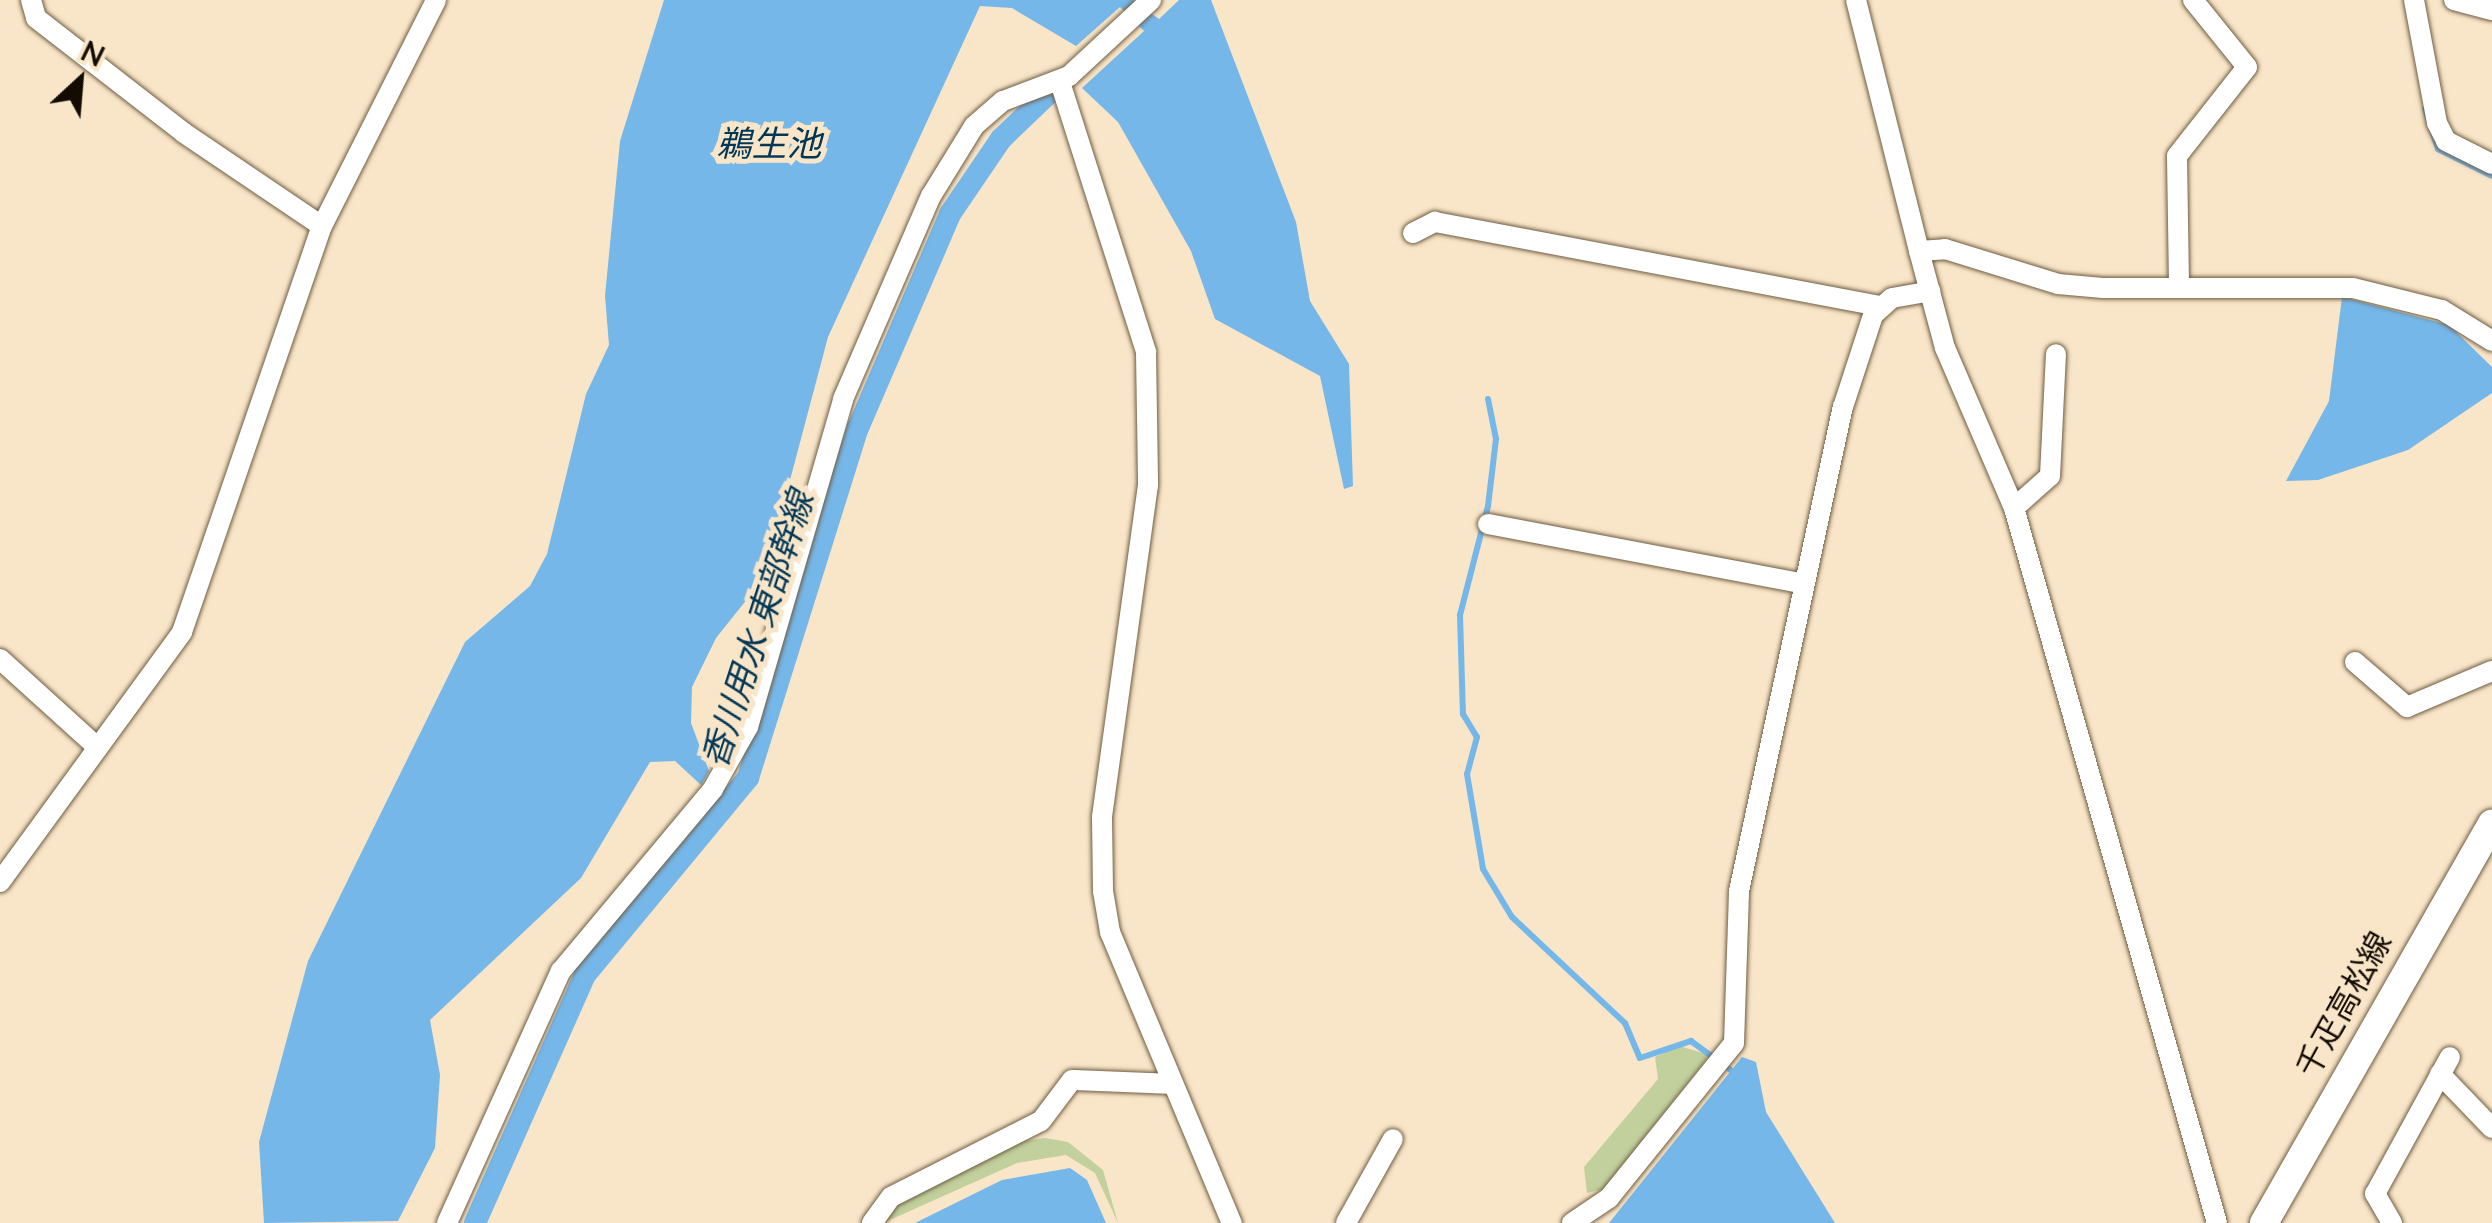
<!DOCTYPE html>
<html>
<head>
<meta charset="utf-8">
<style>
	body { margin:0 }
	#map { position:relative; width:2492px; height:1223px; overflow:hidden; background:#f9e5c7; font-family:Lato,"Noto Sans JP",sans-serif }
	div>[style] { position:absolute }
	.green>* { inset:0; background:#c1d09c }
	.water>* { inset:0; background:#76b7e9 }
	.stream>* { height:6px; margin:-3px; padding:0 3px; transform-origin:3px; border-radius:3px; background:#76b7e9 }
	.canal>* { height:22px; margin:-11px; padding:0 11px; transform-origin:11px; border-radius:11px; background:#76b7e9 }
	.roads { filter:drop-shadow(0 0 2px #6e5d43) drop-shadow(0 0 2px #6e5d43) }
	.street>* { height:20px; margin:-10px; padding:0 10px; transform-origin:10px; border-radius:10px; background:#fff }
	.secondary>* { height:28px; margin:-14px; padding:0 14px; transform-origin:14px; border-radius:14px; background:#fff }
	span { translate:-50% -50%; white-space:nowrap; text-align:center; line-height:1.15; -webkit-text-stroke:10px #f9e5c7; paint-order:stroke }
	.street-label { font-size:32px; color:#120c03 }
	.water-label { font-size:35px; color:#003757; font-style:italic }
	.north { position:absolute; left:30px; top:30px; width:100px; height:100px; -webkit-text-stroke:8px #f9e5c7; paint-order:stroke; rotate:26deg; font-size:28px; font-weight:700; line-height:40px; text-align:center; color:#120c03 }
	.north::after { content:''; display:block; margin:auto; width:35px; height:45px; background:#120c03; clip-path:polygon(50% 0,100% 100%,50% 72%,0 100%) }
</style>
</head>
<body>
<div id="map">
	<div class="green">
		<div style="clip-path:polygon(1679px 1046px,1710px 1055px,1603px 1189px,1587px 1193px,1584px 1167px,1658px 1079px,1655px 1057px)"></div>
		<div style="clip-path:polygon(1045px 1138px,1068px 1142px,1103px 1170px,1118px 1223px,1095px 1173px,1066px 1155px,1017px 1163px,883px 1223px,894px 1207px,1009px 1143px)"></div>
	</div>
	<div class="water">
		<div style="clip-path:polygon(664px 0,1133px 0,1159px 19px,1179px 0,1211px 0,1296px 222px,1310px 301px,1349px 364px,1353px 486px,1344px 489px,1320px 376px,1215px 319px,1191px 251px,1118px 122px,1082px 88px,1144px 31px,1120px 7px,1076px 46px,1012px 8px,980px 6px,828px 337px,764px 578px,716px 638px,692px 687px,691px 723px,709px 771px,701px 785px,675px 761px,650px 762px,581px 878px,430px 1020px,440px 1075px,435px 1148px,398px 1221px,264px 1223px,259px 1142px,308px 961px,465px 642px,530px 586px,547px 554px,586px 394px,609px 345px,605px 296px,620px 141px)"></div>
		<div style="clip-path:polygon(2342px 297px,2449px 325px,2492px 367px,2492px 393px,2408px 450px,2318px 480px,2286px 481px,2329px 401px)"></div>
		<div style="clip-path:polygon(1742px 1057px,1756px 1062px,1766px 1112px,1835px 1223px,1609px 1223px)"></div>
		<div style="clip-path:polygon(1070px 1168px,1087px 1180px,1106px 1223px,915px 1223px,1002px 1180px)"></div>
	</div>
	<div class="stream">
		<div style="left:2425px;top:109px;width:42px;rotate:72deg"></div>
		<div style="left:2438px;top:149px;width:60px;rotate:26.6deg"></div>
		<div style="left:1488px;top:399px;width:41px;rotate:78.7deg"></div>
		<div style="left:1496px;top:439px;width:67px;rotate:96.8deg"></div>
		<div style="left:1488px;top:506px;width:113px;rotate:104.4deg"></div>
		<div style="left:1460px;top:615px;width:99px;rotate:88.3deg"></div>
		<div style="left:1463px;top:714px;width:27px;rotate:59deg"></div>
		<div style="left:1477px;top:737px;width:38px;rotate:105deg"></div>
		<div style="left:1467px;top:774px;width:96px;rotate:80.4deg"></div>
		<div style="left:1483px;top:869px;width:56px;rotate:58.9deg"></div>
		<div style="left:1512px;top:917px;width:155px;rotate:43.2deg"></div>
		<div style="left:1625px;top:1023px;width:38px;rotate:67deg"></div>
		<div style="left:1640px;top:1058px;width:54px;rotate:-18.4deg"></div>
		<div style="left:1691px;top:1041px;width:56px;rotate:36.3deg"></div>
	</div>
	<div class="canal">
		<div style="left:475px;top:1223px;width:271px;rotate:-66.1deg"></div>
		<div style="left:585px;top:975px;width:256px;rotate:-50.4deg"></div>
		<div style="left:748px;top:778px;width:367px;rotate:-72.6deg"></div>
		<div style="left:858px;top:428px;width:233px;rotate:-66.7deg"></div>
		<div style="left:950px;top:214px;width:91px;rotate:-55.8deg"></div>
		<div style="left:1001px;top:139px;width:65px;rotate:-43.8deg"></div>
	</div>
	<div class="roads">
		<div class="street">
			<div style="left:31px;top:0;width:19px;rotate:74deg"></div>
			<div style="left:36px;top:18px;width:187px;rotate:37.8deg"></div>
			<div style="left:184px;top:133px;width:166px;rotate:34deg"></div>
			<div style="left:1856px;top:0;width:259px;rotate:75.9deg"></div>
			<div style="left:2414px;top:0;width:125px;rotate:79.4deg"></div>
			<div style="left:2437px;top:123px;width:20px;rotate:63deg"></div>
			<div style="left:2446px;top:141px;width:51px;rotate:26.6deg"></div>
			<div style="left:2454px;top:0;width:39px;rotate:15deg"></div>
			<div style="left:1060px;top:82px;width:283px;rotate:72.3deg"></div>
			<div style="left:1146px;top:352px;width:133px;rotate:89.1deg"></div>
			<div style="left:1148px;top:485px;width:336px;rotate:97.9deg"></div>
			<div style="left:1102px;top:818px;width:73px;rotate:89.2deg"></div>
			<div style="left:1103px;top:891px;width:42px;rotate:80.3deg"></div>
			<div style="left:1110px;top:932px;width:316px;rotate:67.3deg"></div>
			<div style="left:1413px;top:233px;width:25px;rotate:-27deg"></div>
			<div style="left:1435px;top:222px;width:453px;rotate:10.7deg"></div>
			<div style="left:2179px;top:284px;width:128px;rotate:-90.9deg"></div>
			<div style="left:2177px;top:156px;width:113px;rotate:-51.8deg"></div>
			<div style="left:2247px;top:67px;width:86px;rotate:-128.9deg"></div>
			<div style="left:2014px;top:508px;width:48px;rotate:-41.6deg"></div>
			<div style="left:2050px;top:476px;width:122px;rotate:-87.2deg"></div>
			<div style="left:1488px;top:524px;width:317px;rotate:10.7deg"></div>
			<div style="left:0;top:659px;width:132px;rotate:42.2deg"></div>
			<div style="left:2355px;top:662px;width:69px;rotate:40.9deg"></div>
			<div style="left:2407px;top:707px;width:92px;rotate:-23deg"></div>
			<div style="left:0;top:882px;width:309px;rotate:-53.9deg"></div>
			<div style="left:182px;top:632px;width:429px;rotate:-71deg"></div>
			<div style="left:322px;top:226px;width:253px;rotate:-63.2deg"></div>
			<div style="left:2440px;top:1074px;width:75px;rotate:46.1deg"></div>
			<div style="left:447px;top:1223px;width:277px;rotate:-65.7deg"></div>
			<div style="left:561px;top:971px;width:237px;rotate:-50.1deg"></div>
			<div style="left:713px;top:789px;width:71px;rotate:-60.6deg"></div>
			<div style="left:748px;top:727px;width:341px;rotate:-73.8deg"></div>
			<div style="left:843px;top:399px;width:221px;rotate:-66.6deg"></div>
			<div style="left:931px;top:196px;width:82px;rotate:-58.4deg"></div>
			<div style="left:974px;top:126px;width:38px;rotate:-41deg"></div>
			<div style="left:1003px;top:101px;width:71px;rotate:-20.7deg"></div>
			<div style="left:1069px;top:76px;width:112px;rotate:-42.8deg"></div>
			<div style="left:872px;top:1223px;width:32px;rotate:-54deg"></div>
			<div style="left:891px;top:1197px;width:168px;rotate:-26.9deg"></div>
			<div style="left:1041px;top:1121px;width:51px;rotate:-52.9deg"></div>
			<div style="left:1072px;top:1080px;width:98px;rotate:2.3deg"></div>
			<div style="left:1346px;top:1223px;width:96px;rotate:-60.8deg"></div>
			<div style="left:1572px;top:1223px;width:45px;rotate:-34deg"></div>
			<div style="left:1609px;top:1198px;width:199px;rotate:-51.1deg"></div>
			<div style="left:1734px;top:1043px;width:152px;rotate:-88.1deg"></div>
			<div style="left:1739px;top:891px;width:495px;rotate:-77.9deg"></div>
			<div style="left:1843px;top:407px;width:97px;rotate:-71.9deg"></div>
			<div style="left:1873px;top:315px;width:25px;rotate:-42deg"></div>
			<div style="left:1892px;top:298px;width:39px;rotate:-10deg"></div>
			<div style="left:2217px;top:1223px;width:743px;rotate:-105.85deg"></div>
			<div style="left:2014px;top:508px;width:174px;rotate:-113.3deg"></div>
			<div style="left:1945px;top:348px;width:100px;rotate:-105deg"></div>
			<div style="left:1919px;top:251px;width:26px;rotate:-4deg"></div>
			<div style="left:1945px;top:249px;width:118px;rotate:17.2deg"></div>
			<div style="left:2058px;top:284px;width:45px;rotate:5.1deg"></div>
			<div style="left:2103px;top:288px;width:250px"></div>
			<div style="left:2353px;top:288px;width:92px;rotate:13.9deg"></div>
			<div style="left:2442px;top:310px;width:59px;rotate:31.8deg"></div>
			<div style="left:2392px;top:1223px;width:34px;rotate:-120deg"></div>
			<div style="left:2375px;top:1194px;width:156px;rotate:-61.3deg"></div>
		</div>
		<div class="secondary">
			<div style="left:2264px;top:1223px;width:460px;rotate:-60.3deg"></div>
		</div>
	</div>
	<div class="street-label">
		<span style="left:2343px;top:1004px;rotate:-61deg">千疋高松線</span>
	</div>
	<div class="water-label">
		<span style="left:769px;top:142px">鵜生池</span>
		<span style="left:756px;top:629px;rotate:-72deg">香川用水 東部幹線</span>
	</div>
	<div class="north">N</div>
</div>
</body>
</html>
